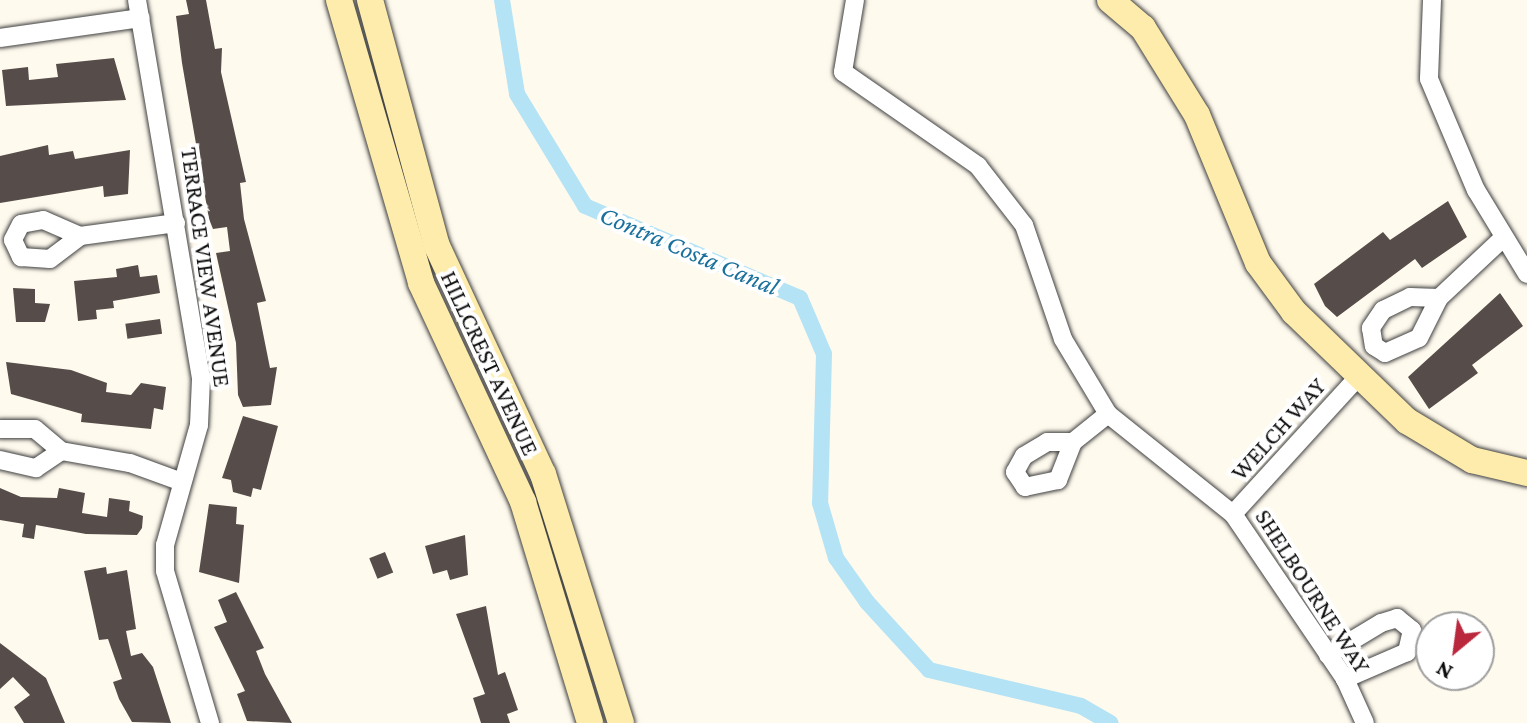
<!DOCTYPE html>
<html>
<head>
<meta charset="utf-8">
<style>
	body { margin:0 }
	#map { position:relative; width:1527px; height:723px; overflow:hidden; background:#fffaee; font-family:"Crimson Pro",serif }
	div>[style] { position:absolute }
	.canal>* { height:16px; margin:-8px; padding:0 8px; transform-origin:8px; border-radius:8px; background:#b4e3f5 }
	.building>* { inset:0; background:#564d4a; transform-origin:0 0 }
	.roads { filter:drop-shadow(0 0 2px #404040) drop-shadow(0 0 2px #404040) }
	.street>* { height:18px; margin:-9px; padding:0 9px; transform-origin:9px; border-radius:9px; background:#fff }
	.secondary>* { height:26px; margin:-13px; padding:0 13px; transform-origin:13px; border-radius:13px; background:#fdecab }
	span { translate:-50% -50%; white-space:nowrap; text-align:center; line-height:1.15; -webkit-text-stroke:8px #fff; paint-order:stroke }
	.street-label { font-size:24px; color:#0d0d0d }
	.water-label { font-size:26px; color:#19709c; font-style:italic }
	.north { position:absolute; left:1415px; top:611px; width:80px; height:80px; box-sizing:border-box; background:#fff; border:2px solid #9e9e9e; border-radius:50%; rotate:209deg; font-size:22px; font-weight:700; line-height:32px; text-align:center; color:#0d0d0d }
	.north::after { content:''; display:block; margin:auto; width:28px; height:36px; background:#ba283e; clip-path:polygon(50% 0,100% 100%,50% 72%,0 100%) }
</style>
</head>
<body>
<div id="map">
	<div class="canal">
		<div style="left:502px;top:0;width:95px;rotate:80.9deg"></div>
		<div style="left:517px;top:94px;width:131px;rotate:58.7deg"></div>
		<div style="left:585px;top:206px;width:234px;rotate:23.2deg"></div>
		<div style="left:800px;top:298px;width:61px;rotate:66.8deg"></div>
		<div style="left:824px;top:354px;width:149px;rotate:91.5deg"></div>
		<div style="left:820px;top:503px;width:57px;rotate:73.8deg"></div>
		<div style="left:836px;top:558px;width:54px;rotate:54.8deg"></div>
		<div style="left:867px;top:602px;width:92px;rotate:47.6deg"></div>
		<div style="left:929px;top:670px;width:156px;rotate:13.3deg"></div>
		<div style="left:1081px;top:706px;width:34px;rotate:30deg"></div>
	</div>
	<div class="building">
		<div style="clip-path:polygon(186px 0,206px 0,215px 49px,222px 48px,221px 72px,246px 182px,240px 183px,244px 219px,266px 301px,257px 303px,270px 368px,277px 367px,271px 405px,243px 407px,238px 395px,236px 343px,216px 253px,230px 251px,227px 227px,213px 229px,209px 219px,182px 63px,176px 16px,189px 14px)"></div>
		<div style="clip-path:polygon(114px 58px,126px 100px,6px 106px,2px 70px,28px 67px,29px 80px,58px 77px,56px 64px)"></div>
		<div style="clip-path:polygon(48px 145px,49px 155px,73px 151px,75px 159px,130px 150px,128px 194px,104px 197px,103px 186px,0 203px,0 156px)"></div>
		<div style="clip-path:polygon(1448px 201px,1467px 237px,1422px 268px,1415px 259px,1337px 317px,1325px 306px,1314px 284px,1383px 232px,1390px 240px)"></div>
		<div style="clip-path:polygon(138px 265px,140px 277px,157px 275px,160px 293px,113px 301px,114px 308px,96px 310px,97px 319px,78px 321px,74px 281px,117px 277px,116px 269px)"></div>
		<div style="clip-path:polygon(13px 288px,35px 289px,35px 303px,50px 304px,45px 322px,16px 322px)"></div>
		<div style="clip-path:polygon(1500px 293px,1523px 326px,1472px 365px,1478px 373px,1429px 409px,1408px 377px)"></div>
		<div style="left:160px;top:319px;width:15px;height:35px;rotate:82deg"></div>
		<div style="clip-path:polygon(6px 362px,71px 370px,107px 383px,106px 392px,131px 395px,141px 383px,166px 387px,163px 410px,154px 408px,151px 429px,81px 422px,82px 414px,11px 394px)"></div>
		<div style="clip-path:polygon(243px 416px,278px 426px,261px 490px,253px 488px,251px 497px,233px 492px,231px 480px,222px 478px)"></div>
		<div style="clip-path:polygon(0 488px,21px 497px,57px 498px,59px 488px,85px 493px,82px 513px,107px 517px,109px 498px,130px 501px,129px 511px,143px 516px,142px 528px,137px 535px,86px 534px,36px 525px,34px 539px,22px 537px,24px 524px,0 520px)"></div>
		<div style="clip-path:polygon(209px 504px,237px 507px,236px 524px,244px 525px,239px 583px,199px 572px)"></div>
		<div style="clip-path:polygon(465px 535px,468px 575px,450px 580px,447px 570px,433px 574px,425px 546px)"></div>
		<div style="left:385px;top:552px;width:22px;height:17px;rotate:68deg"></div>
		<div style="clip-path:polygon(106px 567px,107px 574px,127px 570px,136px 629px,126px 631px,131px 656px,142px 653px,153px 667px,171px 723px,132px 722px,119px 699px,113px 682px,122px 679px,108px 639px,99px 640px,84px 571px)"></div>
		<div style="clip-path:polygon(236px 592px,264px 648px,256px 651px,265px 674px,292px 723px,247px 721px,237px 694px,245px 691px,214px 627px,227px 622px,218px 600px)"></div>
		<div style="clip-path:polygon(486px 606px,498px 675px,505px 672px,518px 710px,507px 714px,510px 723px,481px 723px,473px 698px,485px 694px,456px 614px)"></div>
		<div style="clip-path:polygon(0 643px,46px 678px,65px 723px,24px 723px,14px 707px,30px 695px,13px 677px,0 689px)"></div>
	</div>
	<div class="roads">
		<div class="street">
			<div style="left:137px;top:0;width:384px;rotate:80.4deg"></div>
			<div style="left:201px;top:379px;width:46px;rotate:92.5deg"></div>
			<div style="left:199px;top:425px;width:125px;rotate:105.8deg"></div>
			<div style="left:165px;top:545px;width:26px;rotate:90deg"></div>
			<div style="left:165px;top:571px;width:159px;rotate:73.5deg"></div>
			<div style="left:855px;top:0;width:73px;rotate:99.5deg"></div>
			<div style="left:843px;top:72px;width:165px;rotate:34.8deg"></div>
			<div style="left:978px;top:166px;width:75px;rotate:52.1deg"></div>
			<div style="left:1024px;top:225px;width:120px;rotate:71.1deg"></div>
			<div style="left:1063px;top:339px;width:87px;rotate:59deg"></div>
			<div style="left:1108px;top:414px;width:160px;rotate:38.7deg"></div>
			<div style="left:1233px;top:514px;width:199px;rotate:55.8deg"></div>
			<div style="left:1345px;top:679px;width:48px;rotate:65.6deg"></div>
			<div style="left:1432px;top:0;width:79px;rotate:92.2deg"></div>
			<div style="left:1429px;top:79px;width:121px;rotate:67.1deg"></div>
			<div style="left:1476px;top:190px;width:98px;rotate:58.7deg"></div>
			<div style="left:0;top:38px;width:142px;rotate:-8.1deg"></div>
			<div style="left:80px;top:236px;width:40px;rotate:-156.6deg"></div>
			<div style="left:43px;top:220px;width:22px;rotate:170deg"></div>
			<div style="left:21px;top:224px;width:18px;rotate:117deg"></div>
			<div style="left:13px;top:240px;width:19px;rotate:65deg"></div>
			<div style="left:21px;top:257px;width:29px;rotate:4deg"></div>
			<div style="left:50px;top:259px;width:38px;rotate:-37deg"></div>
			<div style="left:80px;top:236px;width:97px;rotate:-7.7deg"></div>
			<div style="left:1439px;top:298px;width:29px;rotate:-178deg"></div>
			<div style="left:1410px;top:297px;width:30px;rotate:154deg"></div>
			<div style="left:1383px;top:310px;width:22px;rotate:124deg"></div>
			<div style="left:1371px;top:328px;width:18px;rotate:81deg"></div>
			<div style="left:1374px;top:346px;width:13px;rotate:32deg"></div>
			<div style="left:1385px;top:353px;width:37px;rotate:-24deg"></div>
			<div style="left:1419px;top:338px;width:45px;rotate:-63.4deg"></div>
			<div style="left:1439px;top:298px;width:85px;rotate:-43.1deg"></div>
			<div style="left:0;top:429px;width:35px"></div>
			<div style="left:35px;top:429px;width:34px;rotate:40deg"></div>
			<div style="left:61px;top:451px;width:70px;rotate:9.9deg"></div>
			<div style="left:130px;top:463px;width:55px;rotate:20.1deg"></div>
			<div style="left:1073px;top:442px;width:41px;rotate:111.5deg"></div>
			<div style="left:1058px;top:480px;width:34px;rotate:168deg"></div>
			<div style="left:1025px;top:487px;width:18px;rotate:-124deg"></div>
			<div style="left:1015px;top:472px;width:18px;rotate:-61deg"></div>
			<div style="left:1024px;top:456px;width:27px;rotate:-31deg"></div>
			<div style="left:1047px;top:442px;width:26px"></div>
			<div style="left:1073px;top:442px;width:45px;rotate:-38.7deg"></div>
			<div style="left:0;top:460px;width:37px;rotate:13deg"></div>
			<div style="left:36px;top:468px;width:30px;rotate:-34deg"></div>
			<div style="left:1233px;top:514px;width:185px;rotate:-47.6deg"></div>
			<div style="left:1328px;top:655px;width:62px;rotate:-31.1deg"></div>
			<div style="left:1381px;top:623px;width:17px;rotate:-17deg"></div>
			<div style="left:1397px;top:618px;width:19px;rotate:39deg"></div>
			<div style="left:1412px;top:630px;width:23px;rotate:103deg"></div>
			<div style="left:1407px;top:652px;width:68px;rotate:156.5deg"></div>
		</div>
		<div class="secondary">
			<div style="left:339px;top:0;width:295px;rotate:73.8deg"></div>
			<div style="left:421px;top:283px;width:242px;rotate:65deg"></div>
			<div style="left:523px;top:502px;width:231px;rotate:73.1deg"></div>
			<div style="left:370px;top:0;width:255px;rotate:74.8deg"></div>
			<div style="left:437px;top:246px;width:251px;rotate:65.1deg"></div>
			<div style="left:543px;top:474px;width:261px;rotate:72.6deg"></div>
			<div style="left:1110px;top:0;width:43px;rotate:40.3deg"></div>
			<div style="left:1143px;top:28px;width:102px;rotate:58.2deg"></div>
			<div style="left:1197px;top:115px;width:160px;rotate:67.6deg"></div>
			<div style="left:1258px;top:263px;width:61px;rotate:53.7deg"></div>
			<div style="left:1294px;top:312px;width:157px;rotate:44deg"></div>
			<div style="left:1407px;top:421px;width:76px;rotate:31deg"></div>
			<div style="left:1472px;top:460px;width:57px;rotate:13.3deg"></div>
		</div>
	</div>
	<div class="street-label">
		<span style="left:206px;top:267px;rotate:82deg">TERRACE VIEW AVENUE</span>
		<span style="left:490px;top:363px;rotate:65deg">HILLCREST AVENUE</span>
		<span style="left:1278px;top:429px;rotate:-48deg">WELCH WAY</span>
		<span style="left:1313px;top:591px;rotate:57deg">SHELBOURNE WAY</span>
	</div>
	<div class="water-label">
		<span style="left:689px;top:251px;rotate:23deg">Contra Costa Canal</span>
	</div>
	<div class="north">N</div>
</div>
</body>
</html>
